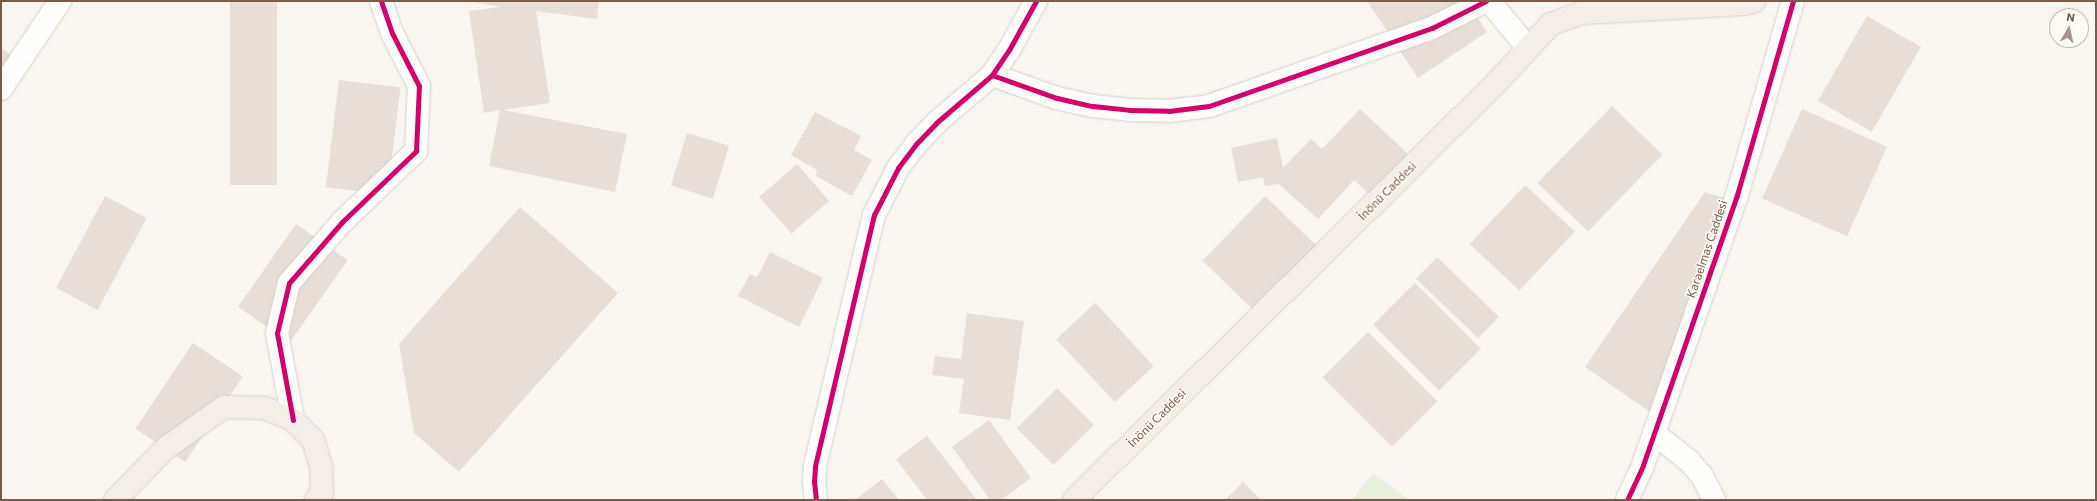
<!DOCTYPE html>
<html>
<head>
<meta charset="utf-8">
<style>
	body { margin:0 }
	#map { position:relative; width:2097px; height:501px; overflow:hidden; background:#f9f5f0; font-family:Commissioner,sans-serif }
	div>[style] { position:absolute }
	.green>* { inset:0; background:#e7f0db }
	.building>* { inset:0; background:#e6ded7; transform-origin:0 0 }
	.roads { filter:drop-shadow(0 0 1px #d7d1cb) drop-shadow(0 0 1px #d7d1cb) }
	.minor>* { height:22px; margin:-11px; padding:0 11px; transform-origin:11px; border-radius:11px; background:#fefefd }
	.major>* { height:22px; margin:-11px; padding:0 11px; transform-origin:11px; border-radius:11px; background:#f3eee8 }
	.cycleway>* { height:5px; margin:-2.5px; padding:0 2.5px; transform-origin:2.5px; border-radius:2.5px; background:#d6006c }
	span { translate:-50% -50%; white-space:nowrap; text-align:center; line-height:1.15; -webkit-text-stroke:3px #fffaf3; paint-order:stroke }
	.street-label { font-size:12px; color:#7a5c4d }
	.frame { position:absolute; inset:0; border:2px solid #7a5c4d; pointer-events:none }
	.north { position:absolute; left:2049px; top:8px; width:40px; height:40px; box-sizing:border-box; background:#fffaf3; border:1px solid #cabbb1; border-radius:50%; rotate:9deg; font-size:11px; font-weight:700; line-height:16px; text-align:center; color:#7a5c4d }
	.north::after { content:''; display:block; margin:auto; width:14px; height:18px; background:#a69286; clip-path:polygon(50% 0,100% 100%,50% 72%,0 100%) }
</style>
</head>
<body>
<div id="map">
	<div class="green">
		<div style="clip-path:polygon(1373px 473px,1409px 500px,1352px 500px)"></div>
	</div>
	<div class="building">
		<div style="left:230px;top:1px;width:47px;height:184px"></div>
		<div style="clip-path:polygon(468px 1px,599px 1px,597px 19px,536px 11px,550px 103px,503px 110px,627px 134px,615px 192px,489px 166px,500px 110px,484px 113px,469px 11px,501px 7px)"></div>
		<div style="clip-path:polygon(1367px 1px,1467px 1px,1487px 32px,1418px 78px)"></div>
		<div style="left:1867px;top:16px;width:62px;height:98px;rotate:30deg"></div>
		<div style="clip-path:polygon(1px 47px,14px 57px,1px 74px)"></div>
		<div style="left:339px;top:80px;width:62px;height:108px;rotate:7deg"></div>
		<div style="left:1612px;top:106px;width:70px;height:107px;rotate:44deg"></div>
		<div style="clip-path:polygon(1360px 109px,1422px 167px,1384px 208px,1354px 180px,1318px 219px,1279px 184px,1265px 186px,1263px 177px,1238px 182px,1231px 148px,1277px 138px,1283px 168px,1311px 139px,1322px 149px)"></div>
		<div style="left:1802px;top:109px;width:93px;height:98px;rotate:24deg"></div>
		<div style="clip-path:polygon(815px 112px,861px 136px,854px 150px,872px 160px,852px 196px,816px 176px,817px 170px,791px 155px)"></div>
		<div style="left:687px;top:133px;width:44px;height:55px;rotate:17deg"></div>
		<div style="left:797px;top:164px;width:49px;height:50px;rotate:49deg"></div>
		<div style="left:1525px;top:185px;width:68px;height:81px;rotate:43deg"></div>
		<div style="clip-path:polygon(1705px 192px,1745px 205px,1669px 425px,1585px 367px)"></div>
		<div style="left:105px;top:196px;width:47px;height:104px;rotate:28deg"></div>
		<div style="left:1265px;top:196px;width:74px;height:90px;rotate:44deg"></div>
		<div style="clip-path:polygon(520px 207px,618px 293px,459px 472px,414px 433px,399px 344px)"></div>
		<div style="left:296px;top:224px;width:63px;height:101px;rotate:35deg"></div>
		<div style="clip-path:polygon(770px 252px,823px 278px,799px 327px,738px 296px,750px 274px,757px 277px)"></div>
		<div style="left:1437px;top:257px;width:86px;height:30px;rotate:44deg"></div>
		<div style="left:1415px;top:283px;width:93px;height:59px;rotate:45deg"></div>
		<div style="left:1095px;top:303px;width:86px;height:53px;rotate:47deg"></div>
		<div style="clip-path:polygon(967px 313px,1024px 321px,1010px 420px,959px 413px,964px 379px,932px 375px,935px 356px,961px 359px)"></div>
		<div style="left:1368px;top:332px;width:98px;height:64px;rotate:45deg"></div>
		<div style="left:193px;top:343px;width:60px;height:103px;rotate:34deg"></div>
		<div style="left:1057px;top:388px;width:52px;height:57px;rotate:45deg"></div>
		<div style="clip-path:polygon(989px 420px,1031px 478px,1001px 500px,990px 500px,952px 447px)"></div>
		<div style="clip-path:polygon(927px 436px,977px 500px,927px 500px,896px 459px)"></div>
		<div style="clip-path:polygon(882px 479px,899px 500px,855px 500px)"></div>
		<div style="clip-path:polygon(1243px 482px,1261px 500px,1225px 500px)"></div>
	</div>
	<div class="roads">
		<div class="minor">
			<div style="left:1489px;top:1px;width:61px;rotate:50.3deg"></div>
			<div style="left:992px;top:75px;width:69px;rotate:19.5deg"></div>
			<div style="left:1057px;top:98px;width:37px;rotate:13deg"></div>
			<div style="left:1093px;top:106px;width:37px;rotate:6deg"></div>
			<div style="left:1130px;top:110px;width:39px;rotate:1deg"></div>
			<div style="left:1169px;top:111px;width:40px;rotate:-7.1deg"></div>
			<div style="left:1209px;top:106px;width:236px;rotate:-19.3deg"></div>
			<div style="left:1432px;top:28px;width:60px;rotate:-26.6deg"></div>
			<div style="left:1px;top:89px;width:106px;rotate:-56.2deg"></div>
			<div style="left:293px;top:420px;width:88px;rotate:-100.4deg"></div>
			<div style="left:277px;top:333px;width:51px;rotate:-76.5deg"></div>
			<div style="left:289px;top:283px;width:81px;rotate:-49deg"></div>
			<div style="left:342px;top:222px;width:103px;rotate:-43.8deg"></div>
			<div style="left:416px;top:151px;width:65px;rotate:-87.4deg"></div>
			<div style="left:419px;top:86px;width:59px;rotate:-117deg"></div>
			<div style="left:392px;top:33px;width:34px;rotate:-109deg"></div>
			<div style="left:1654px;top:433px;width:45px;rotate:38.7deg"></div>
			<div style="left:1689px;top:461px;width:20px;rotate:49deg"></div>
			<div style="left:1702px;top:476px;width:27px;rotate:63deg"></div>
			<div style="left:816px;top:500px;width:18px;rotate:-96deg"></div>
			<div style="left:814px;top:482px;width:16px;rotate:-86deg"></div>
			<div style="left:815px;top:466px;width:258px;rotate:-76.8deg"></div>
			<div style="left:874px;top:215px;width:53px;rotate:-62.9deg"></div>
			<div style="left:898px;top:168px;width:30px;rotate:-53deg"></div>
			<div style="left:916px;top:144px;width:29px;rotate:-46deg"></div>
			<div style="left:936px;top:123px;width:74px;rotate:-40.6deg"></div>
			<div style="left:992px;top:75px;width:30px;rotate:-56deg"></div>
			<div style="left:1009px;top:50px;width:56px;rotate:-61.1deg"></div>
			<div style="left:1627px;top:500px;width:38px;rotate:-65deg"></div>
			<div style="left:1643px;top:465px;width:286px;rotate:-70.8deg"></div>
			<div style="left:1737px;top:195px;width:202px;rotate:-73.9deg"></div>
		</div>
		<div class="major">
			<div style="left:115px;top:500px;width:73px;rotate:-45.6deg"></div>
			<div style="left:166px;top:448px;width:71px;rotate:-35.3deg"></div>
			<div style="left:224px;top:407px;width:41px;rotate:1.4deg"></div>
			<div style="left:265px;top:408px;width:30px;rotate:23deg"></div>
			<div style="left:293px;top:420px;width:28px;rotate:45deg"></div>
			<div style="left:313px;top:440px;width:27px;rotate:73deg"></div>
			<div style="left:321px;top:466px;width:26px;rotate:88deg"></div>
			<div style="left:322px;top:492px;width:10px;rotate:127deg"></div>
			<div style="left:1074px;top:500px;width:593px;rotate:-44.66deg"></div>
			<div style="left:1496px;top:83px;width:81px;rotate:-47deg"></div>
			<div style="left:1551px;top:24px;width:32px;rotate:-20deg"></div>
			<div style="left:1581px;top:13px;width:162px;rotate:-3.2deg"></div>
			<div style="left:1743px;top:4px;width:12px;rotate:-14deg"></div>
		</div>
	</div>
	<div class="cycleway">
		<div style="left:992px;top:75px;width:69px;rotate:19.5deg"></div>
		<div style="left:1057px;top:98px;width:37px;rotate:13deg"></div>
		<div style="left:1093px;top:106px;width:37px;rotate:6deg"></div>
		<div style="left:1130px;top:110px;width:39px;rotate:1deg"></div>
		<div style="left:1169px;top:111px;width:40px;rotate:-7.1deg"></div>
		<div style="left:1209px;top:106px;width:236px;rotate:-19.3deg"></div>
		<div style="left:1432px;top:28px;width:60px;rotate:-26.6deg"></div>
		<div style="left:293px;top:420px;width:88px;rotate:-100.4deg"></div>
		<div style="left:277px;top:333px;width:51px;rotate:-76.5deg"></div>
		<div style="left:289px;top:283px;width:81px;rotate:-49deg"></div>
		<div style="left:342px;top:222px;width:103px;rotate:-43.8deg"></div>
		<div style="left:416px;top:151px;width:65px;rotate:-87.4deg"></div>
		<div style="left:419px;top:86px;width:59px;rotate:-117deg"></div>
		<div style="left:392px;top:33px;width:34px;rotate:-109deg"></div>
		<div style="left:816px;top:500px;width:18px;rotate:-96deg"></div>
		<div style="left:814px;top:482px;width:16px;rotate:-86deg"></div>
		<div style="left:815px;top:466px;width:258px;rotate:-76.8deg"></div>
		<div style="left:874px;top:215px;width:53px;rotate:-62.9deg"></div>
		<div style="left:898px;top:168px;width:30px;rotate:-53deg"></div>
		<div style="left:916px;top:144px;width:29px;rotate:-46deg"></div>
		<div style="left:936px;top:123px;width:74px;rotate:-40.6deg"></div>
		<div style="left:992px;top:75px;width:30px;rotate:-56deg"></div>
		<div style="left:1009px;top:50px;width:56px;rotate:-61.1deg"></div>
		<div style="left:1627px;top:500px;width:38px;rotate:-65deg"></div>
		<div style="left:1643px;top:465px;width:286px;rotate:-70.8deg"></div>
		<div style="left:1737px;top:195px;width:202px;rotate:-73.9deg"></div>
	</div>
	<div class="street-label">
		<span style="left:1387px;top:191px;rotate:-45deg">İnönü Caddesi</span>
		<span style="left:1707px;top:249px;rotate:-71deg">Karaelmas Caddesi</span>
		<span style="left:1157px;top:418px;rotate:-45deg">İnönü Caddesi</span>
	</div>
	<div class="frame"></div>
	<div class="north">N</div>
</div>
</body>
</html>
